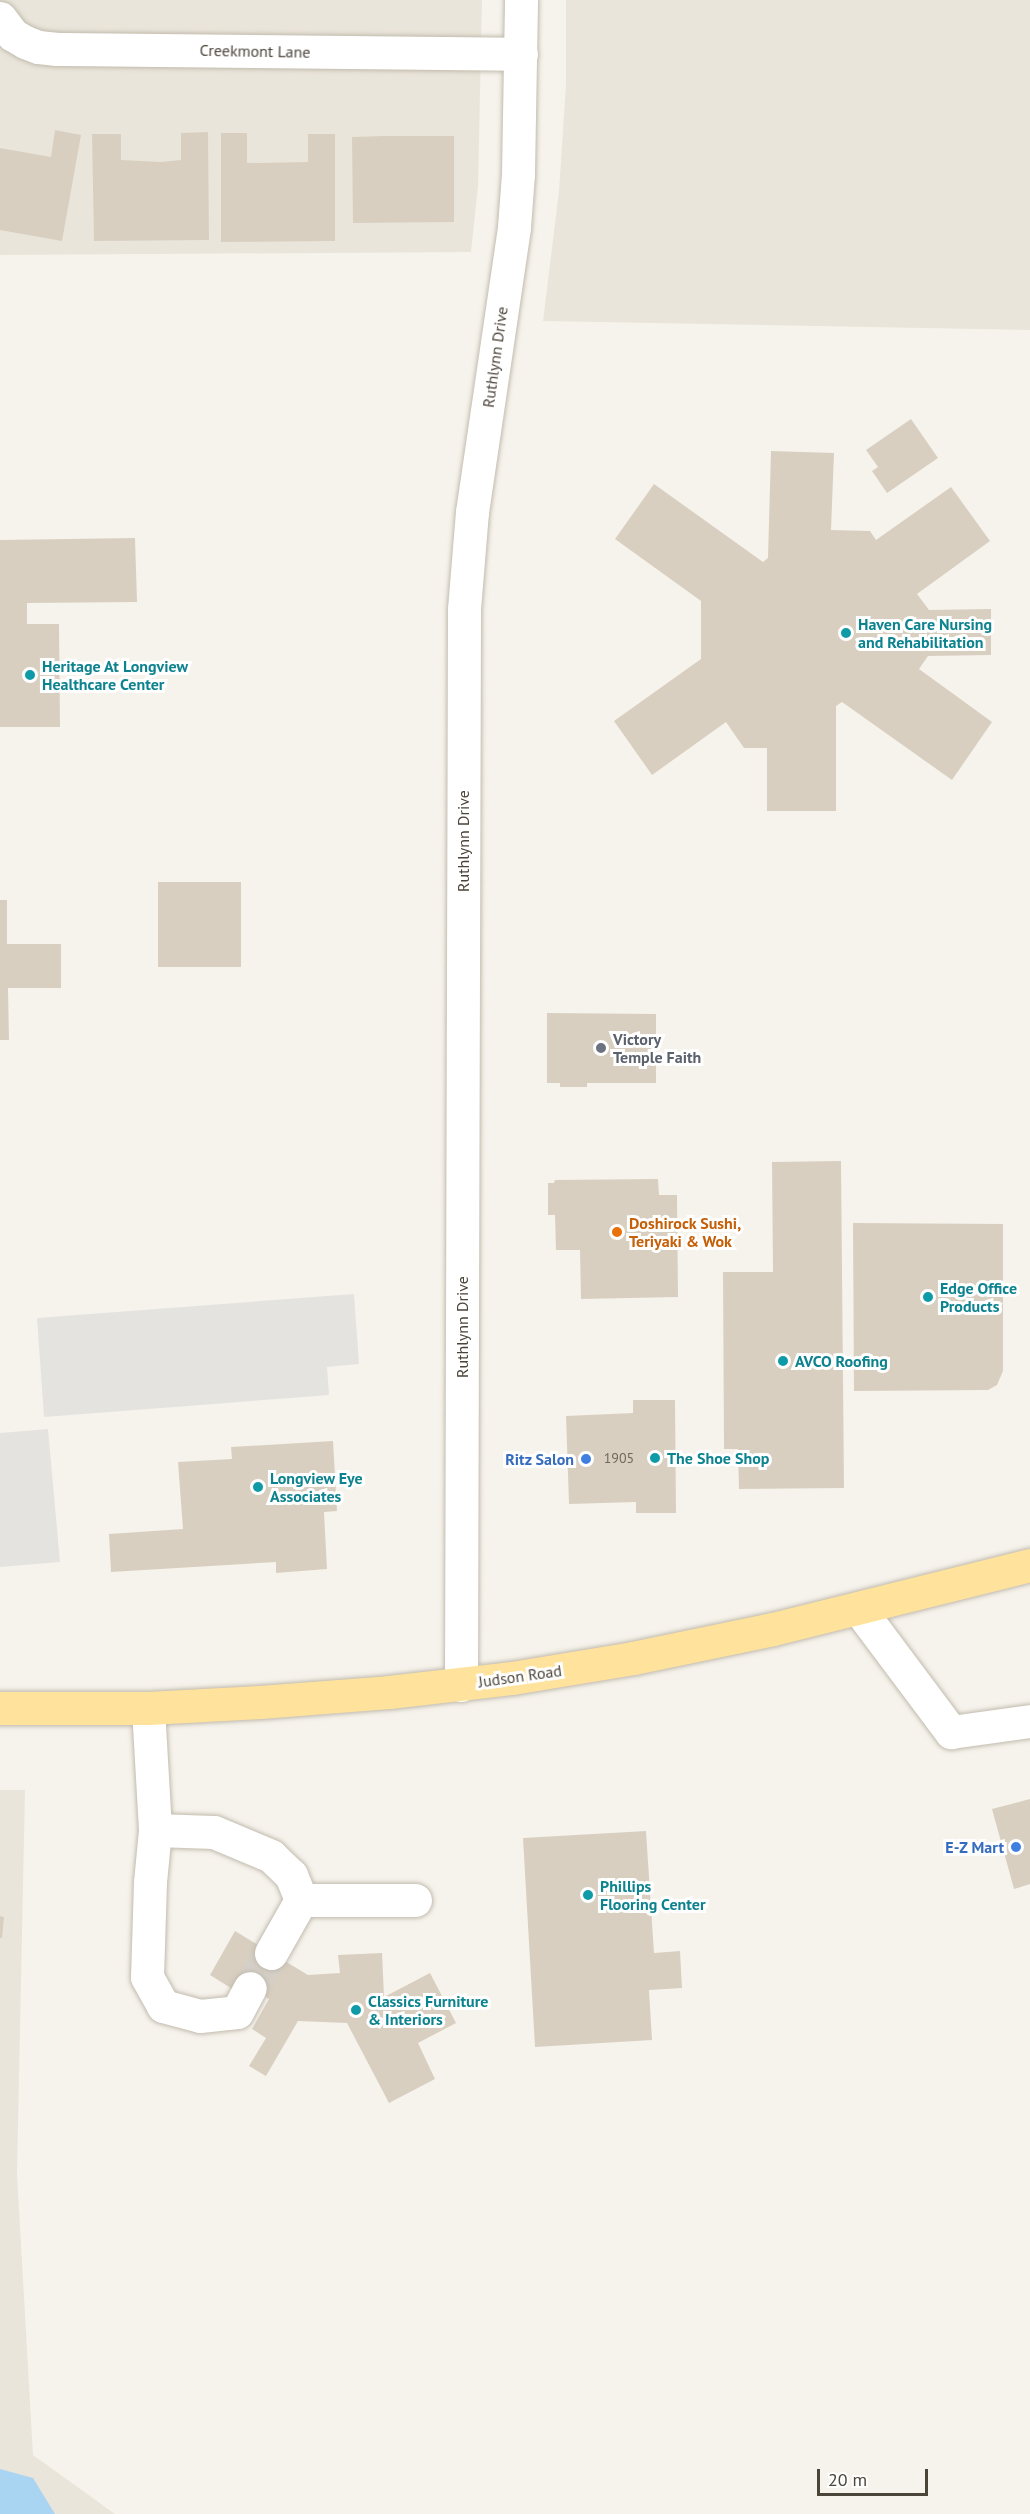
<!DOCTYPE html>
<html>
<head>
<meta charset="utf-8">
<style>
	body { margin:0 }
	#map { position:relative; width:1030px; height:2514px; overflow:hidden; background:#f6f3ec; font-family:"PT Sans",sans-serif }
	div>[style] { position:absolute }
	.residential>* { inset:0; background:#eae5da }
	.parking>* { inset:0; background:#e5e3e0 }
	.water>* { inset:0; background:#a9d4f2 }
	.building>* { inset:0; background:#d8cfc1; transform-origin:0 0 }
	.minor-tunnel>* { height:33px; margin-top:-16.5px; transform-origin:0; background:repeating-linear-gradient(90deg,#d4d0c8 0 33px,transparent 0 49px) }
	.roads { filter:drop-shadow(0 0 2px #c2bbae) drop-shadow(0 0 2px #c2bbae) }
	.minor>* { height:33px; margin:-16.5px; padding:0 16.5px; transform-origin:16.5px; border-radius:16.5px; background:#fff }
	.major>* { height:33px; margin:-16.5px; padding:0 16.5px; transform-origin:16.5px; border-radius:16.5px; background:#ffe39c }
	.dots>* { width:16px; height:16px; translate:-50% -50%; box-sizing:border-box; border:3px solid #fff; border-radius:50% }
	span { translate:-50% -50%; white-space:nowrap; text-align:center; line-height:1.15; -webkit-text-stroke:6px #fff; paint-order:stroke }
	.number-label { font-size:14px; color:#6e675b }
	.number-label span { -webkit-text-stroke-width:0 }
	.street-label { font-size:16px; color:#4b4439 }
	.culture-label { font-size:16px; color:#0d838f; font-weight:700 }
	.left { translate:0 -50%; text-align:left }
	.worship-label { font-size:16px; color:#5b616d; font-weight:700 }
	.food-label { font-size:16px; color:#c56008; font-weight:700 }
	.shop-label { font-size:16px; color:#366cbe; font-weight:700 }
	.right { translate:-100% -50%; text-align:right }
	.scale { position:absolute; left:817px; top:2469px; width:111px; height:27px; box-sizing:border-box; border:3px solid #4b4439; border-top:0; padding-left:8px; font-size:18px; line-height:21px; white-space:nowrap; color:#4b4439; -webkit-text-stroke:4px #fff; paint-order:stroke }
</style>
</head>
<body>
<div id="map">
	<div class="residential">
		<div style="clip-path:polygon(0 0,482px 0,478px 186px,471px 252px,0 255px)"></div>
		<div style="clip-path:polygon(566px 0,1030px 0,1030px 330px,543px 321px,559px 191px,566px 84px)"></div>
		<div style="clip-path:polygon(0 1790px,25px 1790px,17px 2174px,33px 2455px,115px 2514px,0 2514px)"></div>
	</div>
	<div class="parking">
		<div style="clip-path:polygon(354px 1294px,359px 1364px,327px 1367px,329px 1395px,44px 1417px,37px 1318px)"></div>
		<div style="clip-path:polygon(48px 1429px,60px 1562px,0 1567px,0 1433px)"></div>
	</div>
	<div class="water">
		<div style="clip-path:polygon(0 2469px,33px 2478px,55px 2514px,0 2514px)"></div>
	</div>
	<div class="building">
		<div style="clip-path:polygon(55px 130px,81px 135px,62px 241px,0 230px,0 148px,51px 157px)"></div>
		<div style="clip-path:polygon(208px 132px,209px 240px,94px 241px,92px 134px,121px 134px,121px 160px,161px 162px,181px 160px,181px 133px)"></div>
		<div style="clip-path:polygon(221px 133px,247px 133px,247px 163px,308px 162px,308px 134px,335px 134px,335px 241px,221px 242px)"></div>
		<div style="clip-path:polygon(384px 136px,454px 136px,454px 222px,353px 223px,352px 137px)"></div>
		<div style="clip-path:polygon(911px 419px,938px 458px,887px 493px,872px 471px,878px 467px,866px 450px)"></div>
		<div style="clip-path:polygon(771px 451px,834px 453px,831px 530px,870px 531px,876px 540px,951px 487px,990px 541px,917px 594px,929px 610px,991px 609px,991px 655px,928px 656px,919px 669px,992px 722px,952px 780px,842px 702px,836px 706px,836px 811px,767px 811px,767px 748px,744px 748px,726px 722px,652px 775px,614px 721px,701px 659px,701px 601px,615px 539px,654px 484px,763px 562px,768px 558px)"></div>
		<div style="clip-path:polygon(135px 538px,137px 602px,27px 603px,27px 624px,59px 624px,60px 727px,0 727px,0 540px)"></div>
		<div style="left:158px;top:882px;width:83px;height:85px"></div>
		<div style="clip-path:polygon(0 900px,7px 900px,7px 944px,61px 944px,61px 988px,8px 988px,9px 1040px,0 1040px)"></div>
		<div style="clip-path:polygon(547px 1013px,656px 1014px,656px 1083px,587px 1083px,587px 1087px,560px 1087px,560px 1083px,547px 1083px)"></div>
		<div style="clip-path:polygon(841px 1161px,844px 1488px,739px 1489px,738px 1449px,724px 1449px,723px 1272px,773px 1272px,772px 1162px)"></div>
		<div style="clip-path:polygon(658px 1179px,659px 1195px,677px 1195px,678px 1297px,581px 1299px,580px 1250px,556px 1250px,555px 1215px,548px 1215px,548px 1183px,554px 1183px,555px 1180px)"></div>
		<div style="clip-path:polygon(853px 1223px,1003px 1224px,1003px 1371px,997px 1385px,988px 1390px,854px 1391px)"></div>
		<div style="clip-path:polygon(633px 1400px,675px 1400px,676px 1513px,636px 1513px,636px 1502px,569px 1504px,566px 1416px,633px 1413px)"></div>
		<div style="clip-path:polygon(333px 1441px,337px 1511px,324px 1512px,327px 1569px,276px 1573px,276px 1562px,111px 1572px,109px 1534px,183px 1529px,178px 1462px,232px 1459px,231px 1447px)"></div>
		<div style="clip-path:polygon(1030px 1799px,1030px 1884px,1014px 1889px,992px 1809px)"></div>
		<div style="clip-path:polygon(646px 1831px,654px 1953px,680px 1951px,682px 1988px,649px 1990px,652px 2040px,535px 2047px,523px 1838px)"></div>
		<div style="clip-path:polygon(0 1916px,4px 1917px,2px 1938px,0 1938px)"></div>
		<div style="clip-path:polygon(235px 1931px,308px 1975px,340px 1973px,338px 1955px,382px 1953px,384px 1997px,430px 1973px,456px 2023px,418px 2043px,435px 2079px,389px 2103px,347px 2023px,298px 2021px,266px 2076px,249px 2066px,266px 2038px,252px 2029px,269px 1999px,239px 1981px,234px 1990px,210px 1975px)"></div>
	</div>
	<div class="minor-tunnel">
		<div style="left:250px;top:1988px;width:41px;rotate:-59deg"></div>
	</div>
	<div class="roads">
		<div class="minor">
			<div style="left:0;top:18px;width:21px;rotate:53deg"></div>
			<div style="left:13px;top:35px;width:14px;rotate:30deg"></div>
			<div style="left:25px;top:42px;width:14px;rotate:21deg"></div>
			<div style="left:38px;top:47px;width:19px;rotate:6deg"></div>
			<div style="left:57px;top:49px;width:464px;rotate:0.6deg"></div>
			<div style="left:859px;top:1609px;width:154px;rotate:53.2deg"></div>
			<div style="left:951px;top:1732px;width:80px;rotate:-7.9deg"></div>
			<div style="left:461px;top:1685px;width:1076px;rotate:-89.84deg"></div>
			<div style="left:464px;top:609px;width:97px;rotate:-85.3deg"></div>
			<div style="left:472px;top:512px;width:288px;rotate:-81.6deg"></div>
			<div style="left:514px;top:227px;width:53px;rotate:-85.7deg"></div>
			<div style="left:518px;top:174px;width:174px;rotate:-89deg"></div>
			<div style="left:148px;top:1708px;width:122px;rotate:86.7deg"></div>
			<div style="left:155px;top:1830px;width:52px;rotate:95.5deg"></div>
			<div style="left:150px;top:1882px;width:95px;rotate:91.8deg"></div>
			<div style="left:147px;top:1977px;width:33px;rotate:61deg"></div>
			<div style="left:163px;top:2006px;width:38px;rotate:15deg"></div>
			<div style="left:200px;top:2016px;width:37px;rotate:-6deg"></div>
			<div style="left:237px;top:2012px;width:27px;rotate:-62deg"></div>
			<div style="left:155px;top:1830px;width:59px;rotate:1.9deg"></div>
			<div style="left:214px;top:1832px;width:62px;rotate:22.8deg"></div>
			<div style="left:271px;top:1856px;width:28px;rotate:44deg"></div>
			<div style="left:291px;top:1875px;width:27px;rotate:68deg"></div>
			<div style="left:271px;top:1953px;width:61px;rotate:-60.5deg"></div>
			<div style="left:301px;top:1900px;width:114px"></div>
		</div>
		<div class="major">
			<div style="left:0;top:1708px;width:148px"></div>
			<div style="left:148px;top:1708px;width:112px;rotate:-3.1deg"></div>
			<div style="left:260px;top:1702px;width:129px;rotate:-4.4deg"></div>
			<div style="left:389px;top:1692px;width:124px;rotate:-6.5deg"></div>
			<div style="left:512px;top:1678px;width:123px;rotate:-9.4deg"></div>
			<div style="left:633px;top:1658px;width:143px;rotate:-11.7deg"></div>
			<div style="left:773px;top:1629px;width:265px;rotate:-14deg"></div>
		</div>
	</div>
	<div class="dots">
		<div style="left:846px;top:633px;background:#0f9aa8"></div>
		<div style="left:30px;top:675px;background:#0f9aa8"></div>
		<div style="left:601px;top:1048px;background:#6b7280"></div>
		<div style="left:617px;top:1232px;background:#e8710a"></div>
		<div style="left:928px;top:1297px;background:#0f9aa8"></div>
		<div style="left:783px;top:1361px;background:#0f9aa8"></div>
		<div style="left:655px;top:1458px;background:#0f9aa8"></div>
		<div style="left:586px;top:1459px;background:#3f7fe0"></div>
		<div style="left:258px;top:1487px;background:#0f9aa8"></div>
		<div style="left:1016px;top:1847px;background:#3f7fe0"></div>
		<div style="left:588px;top:1895px;background:#0f9aa8"></div>
		<div style="left:356px;top:2010px;background:#0f9aa8"></div>
	</div>
	<div class="number-label">
		<span style="left:619px;top:1458px">1905</span>
	</div>
	<div class="street-label">
		<span style="left:255px;top:51px;rotate:1deg">Creekmont Lane</span>
		<span style="left:495px;top:357px;rotate:-82deg">Ruthlynn Drive</span>
		<span style="left:463px;top:841px;rotate:-90deg">Ruthlynn Drive</span>
		<span style="left:462px;top:1327px;rotate:-90deg">Ruthlynn Drive</span>
		<span style="left:520px;top:1676px;rotate:-8deg">Judson Road</span>
	</div>
	<div class="culture-label">
		<span class="left" style="left:858px;top:633px">Haven Care Nursing<br>and Rehabilitation</span>
		<span class="left" style="left:42px;top:675px">Heritage At Longview<br>Healthcare Center</span>
		<span class="left" style="left:940px;top:1297px">Edge Office<br>Products</span>
		<span class="left" style="left:795px;top:1361px">AVCO Roofing</span>
		<span class="left" style="left:667px;top:1458px">The Shoe Shop</span>
		<span class="left" style="left:270px;top:1487px">Longview Eye<br>Associates</span>
		<span class="left" style="left:600px;top:1895px">Phillips<br>Flooring Center</span>
		<span class="left" style="left:368px;top:2010px">Classics Furniture<br>&amp; Interiors</span>
	</div>
	<div class="worship-label">
		<span class="left" style="left:613px;top:1048px">Victory<br>Temple Faith</span>
	</div>
	<div class="food-label">
		<span class="left" style="left:629px;top:1232px">Doshirock Sushi,<br>Teriyaki &amp; Wok</span>
	</div>
	<div class="shop-label">
		<span class="right" style="left:574px;top:1459px">Ritz Salon</span>
		<span class="right" style="left:1004px;top:1847px">E-Z Mart</span>
	</div>
	<div class="scale">20 m</div>
</div>
</body>
</html>
